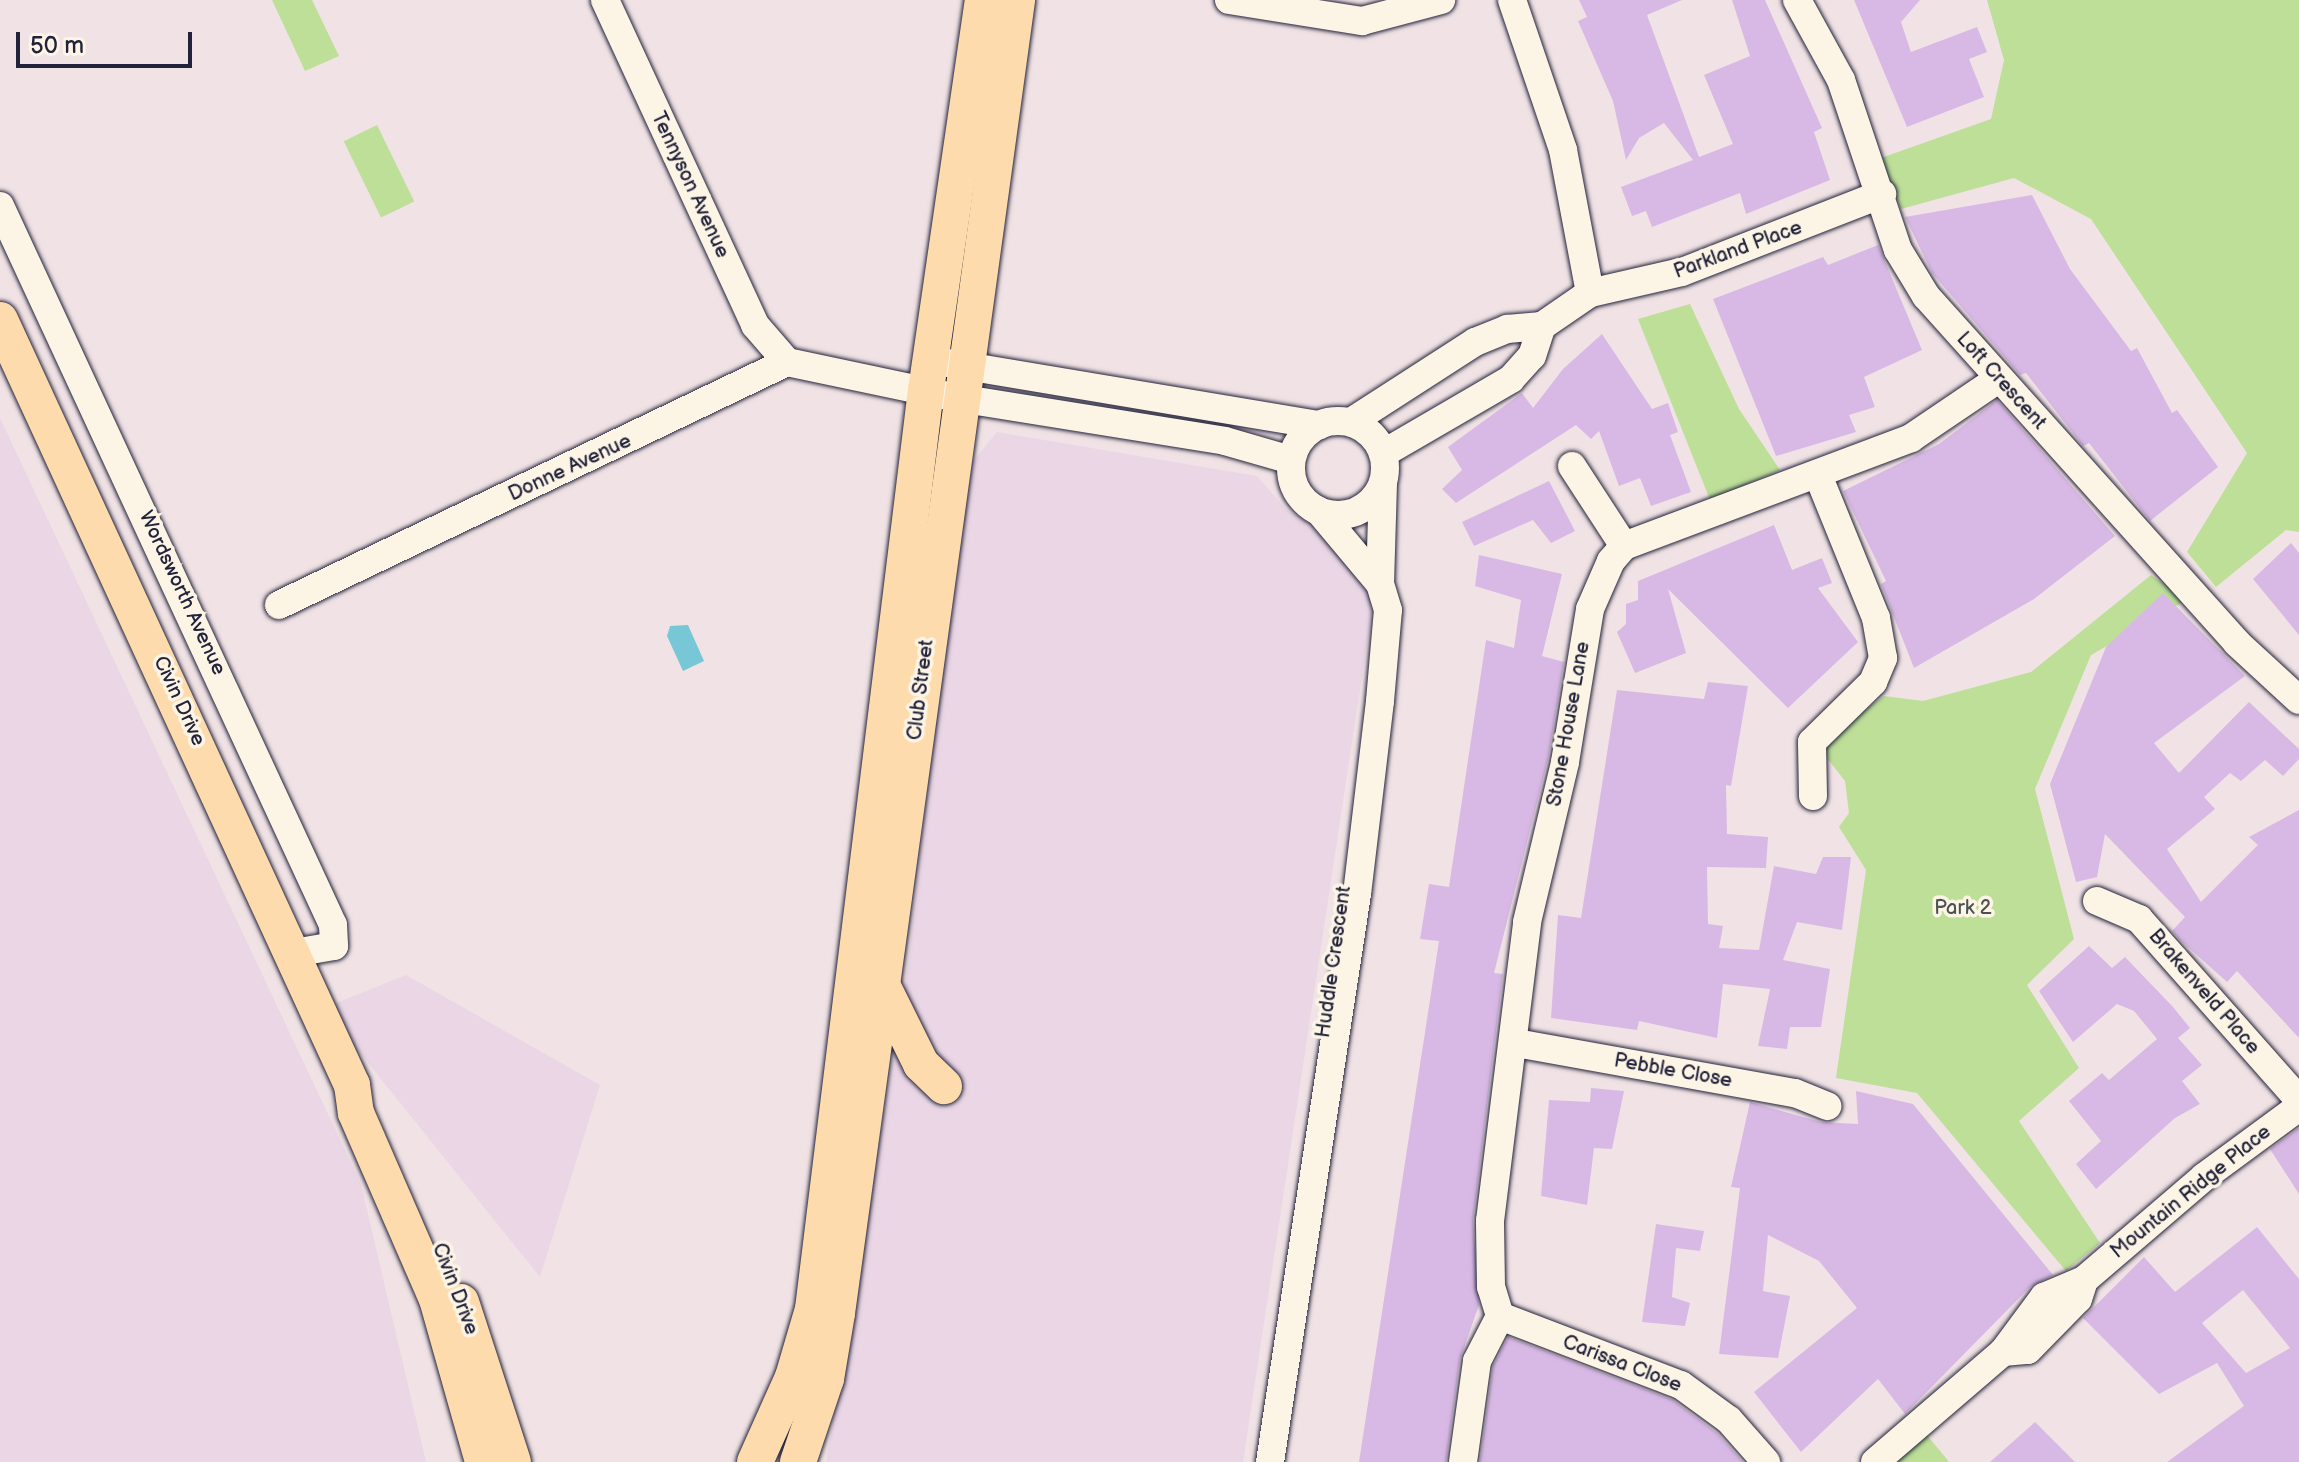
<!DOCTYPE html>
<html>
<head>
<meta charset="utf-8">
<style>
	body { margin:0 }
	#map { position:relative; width:2299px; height:1462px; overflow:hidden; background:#f1e3e5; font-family:"Balsamiq Sans",sans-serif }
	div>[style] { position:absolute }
	.built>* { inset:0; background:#ead6e5 }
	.green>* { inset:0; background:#bddf98; transform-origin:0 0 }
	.water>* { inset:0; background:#78c7d6 }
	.building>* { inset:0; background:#d8b9e5 }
	.roads { filter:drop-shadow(0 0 2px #22223b) drop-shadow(0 0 2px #22223b) }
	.minor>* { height:28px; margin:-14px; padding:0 14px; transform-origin:14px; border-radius:14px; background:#fcf5e5 }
	.minor>.ring { margin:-14px; padding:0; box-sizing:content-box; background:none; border:28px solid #fcf5e5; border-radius:50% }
	.major>* { height:36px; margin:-18px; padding:0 18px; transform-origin:18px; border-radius:18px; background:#fedbac }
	span { translate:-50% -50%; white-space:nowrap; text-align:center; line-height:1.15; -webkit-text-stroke:7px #fcf5e5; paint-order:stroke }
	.street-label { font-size:20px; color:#22223b }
	.park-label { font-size:20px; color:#495152 }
	.scale { position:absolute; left:16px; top:32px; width:176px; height:36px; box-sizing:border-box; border:4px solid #22223b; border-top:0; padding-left:10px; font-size:24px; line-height:28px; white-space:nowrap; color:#22223b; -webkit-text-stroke:6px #fcf5e5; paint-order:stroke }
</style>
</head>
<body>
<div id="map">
	<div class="built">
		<div style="clip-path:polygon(0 418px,361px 1184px,426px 1462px,0 1462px)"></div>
		<div style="clip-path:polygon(997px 432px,1257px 476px,1287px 510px,1335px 538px,1368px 583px,1371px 617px,1243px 1462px,826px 1462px,905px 987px,964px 472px)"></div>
		<div style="clip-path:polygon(406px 975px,600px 1085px,540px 1277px,324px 1008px)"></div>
	</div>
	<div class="green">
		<div style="clip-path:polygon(272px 0,312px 0,339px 56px,305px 71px)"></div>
		<div style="clip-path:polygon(1987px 0,2299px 0,2299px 532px,2286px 530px,2216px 587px,2187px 552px,2247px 453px,2091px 219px,2014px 178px,1901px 209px,1881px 158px,1991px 119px,2004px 60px)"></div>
		<div style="left:377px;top:125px;width:85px;height:37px;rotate:64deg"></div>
		<div style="clip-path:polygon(1690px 304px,1739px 409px,1780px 470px,1710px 500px,1638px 319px)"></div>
		<div style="clip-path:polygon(2151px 575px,2187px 600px,2091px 655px,2035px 789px,2074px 939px,2027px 985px,2079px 1068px,2019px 1121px,2100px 1243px,2066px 1271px,1917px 1093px,1836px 1078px,1866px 870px,1839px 827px,1849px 813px,1845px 781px,1823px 753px,1843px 726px,1884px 696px,1923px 701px,2031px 672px)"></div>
		<div style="clip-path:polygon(1927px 1435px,1949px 1462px,1898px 1462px,1897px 1461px)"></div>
	</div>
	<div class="water">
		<div style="clip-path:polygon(688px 625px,704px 661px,683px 671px,667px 636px,670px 626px)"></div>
	</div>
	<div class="building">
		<div style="clip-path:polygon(1579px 0,1682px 0,1647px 15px,1699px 157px,1733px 144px,1704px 75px,1750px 56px,1732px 0,1765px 0,1822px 128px,1814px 132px,1830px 180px,1746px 214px,1740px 193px,1652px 227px,1646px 211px,1632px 216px,1621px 187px,1693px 160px,1664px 123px,1639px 138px,1626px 160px,1613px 101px,1578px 21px,1587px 17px)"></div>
		<div style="clip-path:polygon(1854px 0,1920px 0,1901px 22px,1911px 52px,1977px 27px,1987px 52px,1969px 59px,1984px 97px,1907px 127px)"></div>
		<div style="clip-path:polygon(2032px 195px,2070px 269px,2131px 351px,2137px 348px,2172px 413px,2177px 410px,2218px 467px,2150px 521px,2089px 443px,2083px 446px,2026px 373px,2020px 375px,1932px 273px,1905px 217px)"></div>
		<div style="clip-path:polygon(1878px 245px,1922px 350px,1864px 377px,1875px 407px,1849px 415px,1856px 432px,1776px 456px,1713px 299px,1823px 257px,1828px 265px)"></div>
		<div style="clip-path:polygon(1602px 334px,1652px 409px,1668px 403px,1678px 432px,1670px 435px,1691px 492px,1651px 506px,1640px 478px,1619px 486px,1599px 431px,1591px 439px,1576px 425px,1456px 503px,1442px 489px,1462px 470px,1448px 447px,1522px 393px,1533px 408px,1563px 369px)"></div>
		<div style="clip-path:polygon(1997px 400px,2115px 536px,2034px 599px,1914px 668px,1881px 584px,1886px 581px,1843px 491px,1939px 444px)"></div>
		<div style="clip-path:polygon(1549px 481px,1575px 531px,1551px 543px,1533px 520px,1474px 546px,1462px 522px)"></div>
		<div style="clip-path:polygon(1774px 525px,1792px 570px,1822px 558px,1832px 583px,1818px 588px,1858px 642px,1788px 708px,1668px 589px,1686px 653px,1635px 673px,1617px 632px,1626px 624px,1626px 604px,1638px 600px,1638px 581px)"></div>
		<div style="clip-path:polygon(2291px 543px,2299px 553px,2299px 635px,2253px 579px)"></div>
		<div style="clip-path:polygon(1479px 555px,1562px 574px,1542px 656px,1564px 662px,1548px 759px,1494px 973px,1503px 974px,1473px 1221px,1479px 1305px,1460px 1359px,1446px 1462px,1359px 1462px,1439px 941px,1420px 939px,1429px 884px,1449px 887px,1486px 640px,1514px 648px,1521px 600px,1475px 586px)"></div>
		<div style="clip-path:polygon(2163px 593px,2245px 676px,2154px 743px,2179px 773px,2249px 702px,2299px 749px,2299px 759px,2283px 776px,2265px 760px,2241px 781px,2230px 773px,2204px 797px,2215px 809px,2167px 849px,2201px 902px,2258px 845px,2249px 837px,2299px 810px,2299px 1038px,2237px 971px,2227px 982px,2180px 940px,2172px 931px,2185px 917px,2105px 834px,2097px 877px,2076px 882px,2050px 784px,2106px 647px)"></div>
		<div style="clip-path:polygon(1708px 682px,1748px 686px,1731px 786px,1726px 785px,1727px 834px,1768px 837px,1766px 868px,1707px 867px,1708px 924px,1723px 926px,1719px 948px,1759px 950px,1774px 866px,1816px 874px,1823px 857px,1851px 857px,1842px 930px,1797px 922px,1783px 960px,1830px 969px,1821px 1027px,1790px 1027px,1787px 1049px,1758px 1046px,1770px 989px,1723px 984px,1717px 1038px,1639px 1021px,1637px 1030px,1551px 1018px,1558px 915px,1581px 918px,1617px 690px,1704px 699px)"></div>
		<div style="clip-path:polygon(2089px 946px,2112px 968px,2125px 957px,2173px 1007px,2190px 1028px,2178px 1038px,2202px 1065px,2182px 1081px,2200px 1104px,2175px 1118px,2096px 1189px,2076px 1164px,2101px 1141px,2069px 1101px,2102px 1073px,2109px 1080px,2157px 1039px,2134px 1011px,2117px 1004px,2073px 1042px,2039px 991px)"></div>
		<div style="clip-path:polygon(1591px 1088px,1624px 1091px,1612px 1149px,1594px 1148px,1587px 1205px,1541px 1196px,1549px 1100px,1590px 1102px)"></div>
		<div style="clip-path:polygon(1856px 1091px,1913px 1104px,2053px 1275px,2031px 1286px,1905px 1414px,1878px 1379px,1801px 1452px,1754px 1392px,1857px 1308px,1819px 1261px,1768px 1235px,1763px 1291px,1790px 1296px,1778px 1358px,1719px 1354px,1740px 1188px,1731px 1187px,1750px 1102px,1821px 1122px,1858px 1124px)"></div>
		<div style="clip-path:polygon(2299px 1128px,2299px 1194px,2270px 1149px)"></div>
		<div style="clip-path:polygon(1656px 1224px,1704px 1231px,1700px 1251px,1676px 1248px,1672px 1297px,1690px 1303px,1685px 1326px,1642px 1322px)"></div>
		<div style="clip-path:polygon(evenodd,2257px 1227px,2299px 1279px,2299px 1462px,2167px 1462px,2244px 1406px,2217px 1363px,2159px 1394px,2083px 1318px,2144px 1257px,2175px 1292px,2257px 1227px,2243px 1290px,2290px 1348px,2246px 1373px,2202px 1323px,2243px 1290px)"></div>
		<div style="clip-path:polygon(1508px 1337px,1673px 1400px,1717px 1433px,1743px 1462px,1480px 1462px,1493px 1366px)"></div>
		<div style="clip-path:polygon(2035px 1422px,2075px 1462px,1990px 1462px)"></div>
	</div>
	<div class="roads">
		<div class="minor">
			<div style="left:605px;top:0;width:358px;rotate:65.2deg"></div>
			<div style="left:755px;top:325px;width:49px;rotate:49.1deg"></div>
			<div style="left:787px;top:362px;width:175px;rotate:11.9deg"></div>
			<div style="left:958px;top:398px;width:270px;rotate:9.1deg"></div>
			<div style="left:1225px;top:441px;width:69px;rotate:16.1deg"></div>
			<div style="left:1229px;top:0;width:135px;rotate:9deg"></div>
			<div style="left:1362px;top:21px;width:82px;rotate:-14.9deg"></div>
			<div style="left:1512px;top:0;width:158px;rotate:71.2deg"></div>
			<div style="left:1563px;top:150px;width:146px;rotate:79.3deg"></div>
			<div style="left:1797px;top:0;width:91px;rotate:61.2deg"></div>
			<div style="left:1841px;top:80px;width:179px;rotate:71.5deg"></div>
			<div style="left:1898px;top:250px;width:54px;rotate:58.7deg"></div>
			<div style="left:1926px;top:296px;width:466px;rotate:48.1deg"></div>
			<div style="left:2237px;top:643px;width:84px;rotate:42.6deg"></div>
			<div style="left:0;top:206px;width:792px;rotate:65.15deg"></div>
			<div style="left:333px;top:925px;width:21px;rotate:87deg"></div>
			<div style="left:334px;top:946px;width:41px;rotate:170.1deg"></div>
			<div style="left:1542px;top:326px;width:58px;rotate:-34.5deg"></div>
			<div style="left:1590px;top:293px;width:94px;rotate:-12.9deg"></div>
			<div style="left:1682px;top:272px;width:215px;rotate:-21.3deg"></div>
			<div style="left:948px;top:363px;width:377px;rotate:9.5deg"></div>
			<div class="ring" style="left:1291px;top:421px;width:66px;height:66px"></div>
			<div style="left:1351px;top:422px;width:148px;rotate:-32.8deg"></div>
			<div style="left:1475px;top:342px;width:35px;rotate:-22deg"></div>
			<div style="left:1507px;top:329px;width:35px;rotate:-5deg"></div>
			<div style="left:1384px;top:453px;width:147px;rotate:-30.2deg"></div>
			<div style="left:1511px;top:379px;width:31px;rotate:-48deg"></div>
			<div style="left:1532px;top:356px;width:32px;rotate:-72deg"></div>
			<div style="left:1572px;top:466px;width:95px;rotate:57deg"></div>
			<div style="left:1319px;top:511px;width:95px;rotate:50.1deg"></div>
			<div style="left:279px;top:605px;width:563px;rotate:-25.56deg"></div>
			<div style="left:1813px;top:796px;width:54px;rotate:-91.1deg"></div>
			<div style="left:1812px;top:742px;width:86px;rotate:-44.5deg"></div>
			<div style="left:1873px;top:682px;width:26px;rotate:-67deg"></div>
			<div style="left:1883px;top:658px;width:41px;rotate:-99.9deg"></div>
			<div style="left:1876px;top:618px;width:154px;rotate:-112.1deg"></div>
			<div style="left:2097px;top:901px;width:46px;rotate:23.2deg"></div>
			<div style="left:2139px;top:919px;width:242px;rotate:48.5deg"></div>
			<div style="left:1516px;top:1043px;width:283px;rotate:10.2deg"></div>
			<div style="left:1795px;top:1093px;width:35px;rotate:22deg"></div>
			<div style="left:1500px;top:1316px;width:30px;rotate:-107deg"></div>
			<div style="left:1491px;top:1287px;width:66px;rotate:-90.9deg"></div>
			<div style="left:1490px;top:1221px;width:301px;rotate:-82.9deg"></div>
			<div style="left:1527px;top:922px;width:164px;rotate:-76.6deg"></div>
			<div style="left:1565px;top:762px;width:155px;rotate:-80.7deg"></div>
			<div style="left:1590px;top:609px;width:52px;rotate:-66.4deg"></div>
			<div style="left:1611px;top:561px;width:20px;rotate:-49deg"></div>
			<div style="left:1624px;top:546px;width:307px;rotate:-20.6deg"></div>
			<div style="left:1911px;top:438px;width:105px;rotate:-34.1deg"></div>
			<div style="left:1500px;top:1316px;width:194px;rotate:20.9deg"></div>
			<div style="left:1681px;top:1385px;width:59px;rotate:36.1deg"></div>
			<div style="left:1729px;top:1420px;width:56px;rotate:48.6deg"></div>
			<div style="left:2003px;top:1352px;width:25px;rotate:-5deg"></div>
			<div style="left:2028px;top:1350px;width:71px;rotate:-45.6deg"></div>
			<div style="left:2078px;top:1299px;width:20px;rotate:-72deg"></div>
			<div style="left:1270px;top:1462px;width:575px;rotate:-81.29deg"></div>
			<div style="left:1357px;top:894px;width:194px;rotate:-83.2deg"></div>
			<div style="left:1380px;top:701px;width:91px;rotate:-85deg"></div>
			<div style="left:1388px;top:610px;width:27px;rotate:-107deg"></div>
			<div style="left:1380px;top:584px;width:100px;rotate:-88.3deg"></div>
			<div style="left:1463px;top:1462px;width:102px;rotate:-82.1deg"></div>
			<div style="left:1477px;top:1361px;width:51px;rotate:-62.9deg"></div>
			<div style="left:1875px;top:1462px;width:169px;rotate:-40.7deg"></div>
			<div style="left:2003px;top:1352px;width:69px;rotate:-53.3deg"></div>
			<div style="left:2044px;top:1297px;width:43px;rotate:-23deg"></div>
			<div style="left:2084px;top:1280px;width:158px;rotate:-40.6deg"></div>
			<div style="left:2204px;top:1177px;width:118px;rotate:-36.4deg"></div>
		</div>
		<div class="major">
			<div style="left:0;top:320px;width:842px;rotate:65.29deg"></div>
			<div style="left:352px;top:1085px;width:28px;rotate:82deg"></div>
			<div style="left:356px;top:1113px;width:203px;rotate:66.5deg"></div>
			<div style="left:437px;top:1299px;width:169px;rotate:74.2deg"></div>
			<div style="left:884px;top:989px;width:84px;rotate:63.7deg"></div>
			<div style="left:921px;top:1064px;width:32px;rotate:44deg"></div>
			<div style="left:461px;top:1302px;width:168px;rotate:72deg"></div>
			<div style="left:755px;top:1462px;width:93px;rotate:-65.9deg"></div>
			<div style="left:793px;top:1377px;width:71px;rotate:-73.6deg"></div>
			<div style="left:813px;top:1309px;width:926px;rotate:-82.99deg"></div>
			<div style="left:926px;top:390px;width:394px;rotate:-81.7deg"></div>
			<div style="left:798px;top:1462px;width:88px;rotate:-71.4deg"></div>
			<div style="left:826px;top:1379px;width:67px;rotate:-80.5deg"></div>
			<div style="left:837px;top:1313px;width:1325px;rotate:-82.19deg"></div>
		</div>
	</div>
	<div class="street-label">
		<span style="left:690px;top:185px;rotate:65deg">Tennyson Avenue</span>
		<span style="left:1738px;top:250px;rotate:-20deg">Parkland Place</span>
		<span style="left:2001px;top:381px;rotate:48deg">Loft Crescent</span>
		<span style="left:570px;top:468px;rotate:-25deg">Donne Avenue</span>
		<span style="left:182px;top:593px;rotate:65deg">Wordsworth Avenue</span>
		<span style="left:921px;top:690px;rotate:-83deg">Club Street</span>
		<span style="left:179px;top:701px;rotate:65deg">Civin Drive</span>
		<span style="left:1569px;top:724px;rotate:-80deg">Stone House Lane</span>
		<span style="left:1334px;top:962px;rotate:-82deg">Huddle Crescent</span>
		<span style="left:2204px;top:992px;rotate:49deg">Brakenveld Place</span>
		<span style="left:1673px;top:1071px;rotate:10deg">Pebble Close</span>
		<span style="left:2191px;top:1192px;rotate:-39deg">Mountain Ridge Place</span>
		<span style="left:455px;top:1289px;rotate:69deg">Civin Drive</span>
		<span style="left:1622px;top:1364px;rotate:21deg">Carissa Close</span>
	</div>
	<div class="park-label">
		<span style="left:1963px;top:908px">Park 2</span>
	</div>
	<div class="scale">50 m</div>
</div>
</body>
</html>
